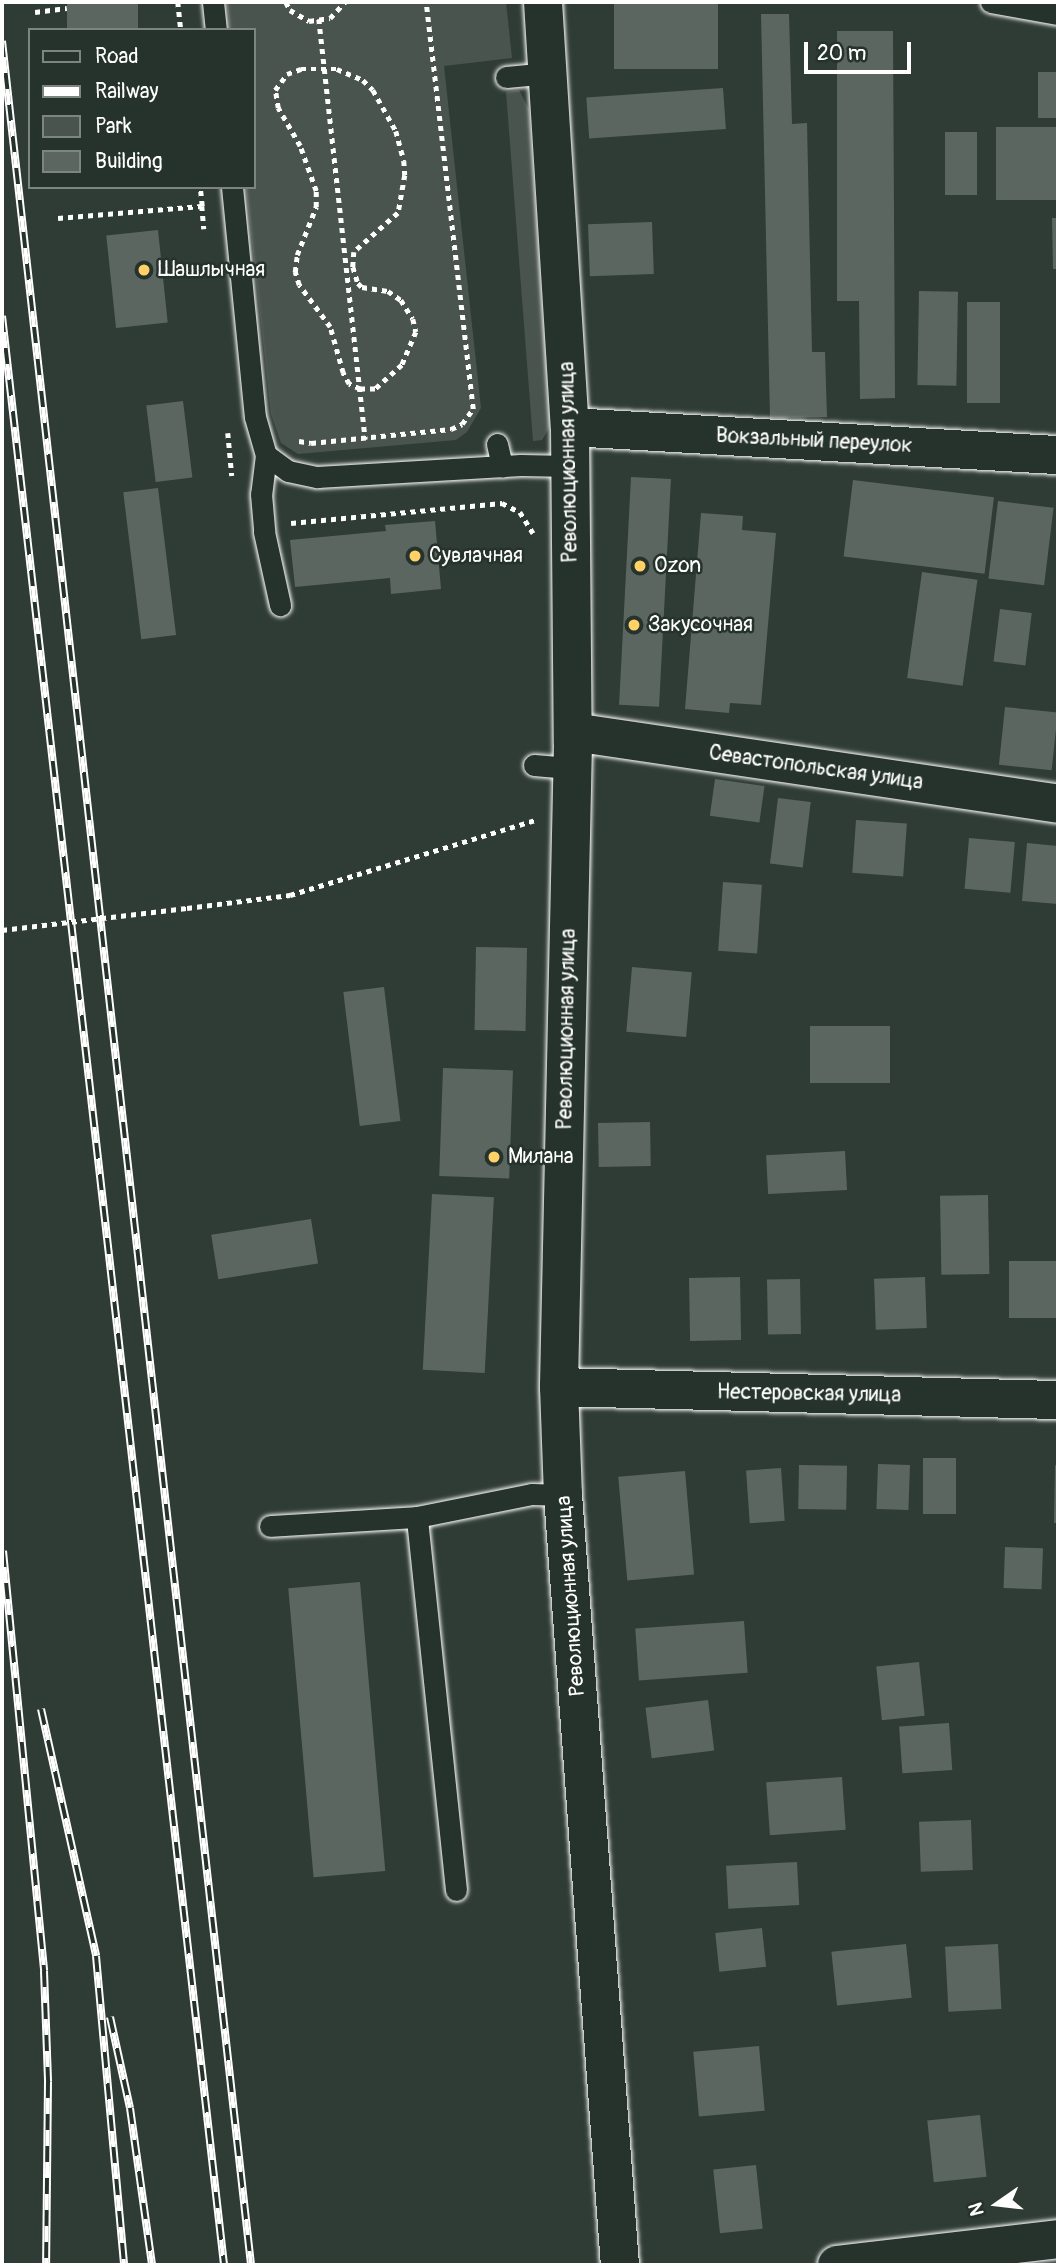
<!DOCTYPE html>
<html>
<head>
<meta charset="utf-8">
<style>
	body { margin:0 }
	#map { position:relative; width:1060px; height:2267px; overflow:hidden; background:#2f3b35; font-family:Pangolin,sans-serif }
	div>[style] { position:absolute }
	.green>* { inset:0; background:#4a544f }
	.building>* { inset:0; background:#5b6661; transform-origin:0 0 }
	.path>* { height:4.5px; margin-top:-2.25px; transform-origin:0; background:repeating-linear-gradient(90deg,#fff 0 5px,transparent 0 10px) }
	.roads { filter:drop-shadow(0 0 2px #fff) drop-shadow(0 0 2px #fff) }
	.lane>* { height:21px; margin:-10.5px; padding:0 10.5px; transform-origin:10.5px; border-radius:10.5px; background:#26332d }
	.street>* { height:38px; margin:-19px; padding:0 19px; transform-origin:19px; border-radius:19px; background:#26332d }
	.secondary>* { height:38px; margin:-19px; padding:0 19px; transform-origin:19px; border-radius:19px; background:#26332d }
	.rail>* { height:8px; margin-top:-4px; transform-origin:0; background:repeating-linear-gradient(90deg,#26332d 0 16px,#fff 0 32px); box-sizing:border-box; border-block:2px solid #fff }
	.path-bridge>* { height:4.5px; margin-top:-2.25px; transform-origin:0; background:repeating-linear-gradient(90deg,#fff 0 5px,transparent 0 10px) }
	.dots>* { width:19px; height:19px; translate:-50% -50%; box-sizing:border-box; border:4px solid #26332d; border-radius:50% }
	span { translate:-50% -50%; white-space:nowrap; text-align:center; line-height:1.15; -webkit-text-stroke:5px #26332d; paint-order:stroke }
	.poi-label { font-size:21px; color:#fff }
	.left { translate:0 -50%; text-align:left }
	.street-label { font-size:21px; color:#fff }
	.frame { position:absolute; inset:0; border:4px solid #fff; pointer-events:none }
	.legend { position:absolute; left:28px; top:28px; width:228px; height:161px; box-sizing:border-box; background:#26332d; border:2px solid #7d8581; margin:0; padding:9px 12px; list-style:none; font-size:21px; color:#fff }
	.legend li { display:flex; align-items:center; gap:14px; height:35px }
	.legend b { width:35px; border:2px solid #7d8581 }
	.north { position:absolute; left:962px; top:2169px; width:70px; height:70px; -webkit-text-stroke:5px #26332d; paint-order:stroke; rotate:256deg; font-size:19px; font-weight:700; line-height:28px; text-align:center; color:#fff }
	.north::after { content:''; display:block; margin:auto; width:24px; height:32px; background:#fff; clip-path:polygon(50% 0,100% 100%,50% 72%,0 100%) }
	.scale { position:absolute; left:804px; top:42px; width:107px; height:32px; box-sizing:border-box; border:4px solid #fff; border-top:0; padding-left:9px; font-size:21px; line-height:24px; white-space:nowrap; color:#fff; -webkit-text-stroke:5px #26332d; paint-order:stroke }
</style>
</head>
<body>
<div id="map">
	<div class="green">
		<div style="clip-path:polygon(227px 2px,506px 2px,512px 58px,444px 66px,481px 408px,467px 432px,456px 440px,298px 454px,281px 443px,271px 414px,246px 187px,254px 187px,254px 30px,230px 30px)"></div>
		<div style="clip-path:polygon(519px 90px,529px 109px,550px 427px,542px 440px,533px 441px,506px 92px)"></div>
	</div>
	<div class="building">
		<div style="left:67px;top:2px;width:71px;height:28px"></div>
		<div style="left:614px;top:2px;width:104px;height:67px"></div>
		<div style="clip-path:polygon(761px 14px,789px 14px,792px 124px,807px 123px,812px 352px,825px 352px,827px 417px,770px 418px)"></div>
		<div style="clip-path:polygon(837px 31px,893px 31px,895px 398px,860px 399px,859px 301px,837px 301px)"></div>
		<div style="left:1038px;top:72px;width:20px;height:46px"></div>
		<div style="left:723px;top:88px;width:41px;height:137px;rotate:86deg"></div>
		<div style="left:996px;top:127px;width:62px;height:73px"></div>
		<div style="left:945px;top:132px;width:32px;height:63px"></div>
		<div style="clip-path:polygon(1052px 218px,1058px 218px,1058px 269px,1053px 269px)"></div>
		<div style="left:652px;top:222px;width:52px;height:64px;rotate:88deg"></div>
		<div style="left:158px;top:230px;width:93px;height:52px;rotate:84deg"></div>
		<div style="left:919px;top:291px;width:39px;height:94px;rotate:1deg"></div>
		<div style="left:967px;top:302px;width:33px;height:101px"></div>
		<div style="left:183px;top:401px;width:77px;height:37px;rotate:83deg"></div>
		<div style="left:631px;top:477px;width:40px;height:228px;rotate:3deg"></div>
		<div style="left:853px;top:480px;width:142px;height:77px;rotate:7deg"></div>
		<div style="left:158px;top:488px;width:148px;height:35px;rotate:83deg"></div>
		<div style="left:998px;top:501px;width:56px;height:78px;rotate:7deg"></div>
		<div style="clip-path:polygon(701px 513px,743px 516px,742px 530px,776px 533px,761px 705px,730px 703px,729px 713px,685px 709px)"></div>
		<div style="clip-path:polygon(435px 521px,441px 589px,391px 594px,390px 578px,295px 587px,290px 540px,386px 531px,385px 525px)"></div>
		<div style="left:922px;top:572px;width:56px;height:107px;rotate:8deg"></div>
		<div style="left:1000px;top:609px;width:32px;height:53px;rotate:7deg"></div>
		<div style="left:1005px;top:707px;width:53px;height:58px;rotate:6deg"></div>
		<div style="left:715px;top:779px;width:50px;height:37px;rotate:8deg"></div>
		<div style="left:778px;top:798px;width:33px;height:66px;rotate:7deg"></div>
		<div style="left:856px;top:820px;width:51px;height:53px;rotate:4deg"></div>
		<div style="left:969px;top:838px;width:46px;height:51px;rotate:5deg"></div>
		<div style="clip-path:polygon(1027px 843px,1058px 846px,1058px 904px,1022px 901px)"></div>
		<div style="left:723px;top:882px;width:39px;height:69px;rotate:4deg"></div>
		<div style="left:476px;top:947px;width:51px;height:83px;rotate:1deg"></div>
		<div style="left:632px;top:967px;width:60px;height:65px;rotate:5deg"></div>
		<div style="left:384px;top:987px;width:135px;height:41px;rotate:83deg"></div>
		<div style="left:810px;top:1026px;width:80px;height:57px"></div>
		<div style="left:443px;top:1068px;width:70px;height:108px;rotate:2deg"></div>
		<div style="left:650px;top:1122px;width:44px;height:52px;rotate:89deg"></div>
		<div style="left:845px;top:1151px;width:39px;height:79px;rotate:87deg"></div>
		<div style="left:432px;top:1194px;width:62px;height:176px;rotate:3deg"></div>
		<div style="left:988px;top:1195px;width:79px;height:48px;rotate:89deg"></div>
		<div style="left:311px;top:1219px;width:45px;height:101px;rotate:81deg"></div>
		<div style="left:1058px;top:1261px;width:57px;height:49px;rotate:90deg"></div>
		<div style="left:740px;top:1277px;width:63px;height:51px;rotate:89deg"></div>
		<div style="left:925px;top:1277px;width:51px;height:51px;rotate:88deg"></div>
		<div style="left:800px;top:1279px;width:55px;height:33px;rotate:89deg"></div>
		<div style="left:923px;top:1458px;width:33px;height:56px"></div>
		<div style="left:878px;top:1464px;width:32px;height:45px;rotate:2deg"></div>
		<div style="left:799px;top:1465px;width:48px;height:44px;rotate:1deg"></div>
		<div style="clip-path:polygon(1055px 1465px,1058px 1466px,1058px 1523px,1054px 1523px)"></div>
		<div style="left:781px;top:1468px;width:53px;height:35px;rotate:86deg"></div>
		<div style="left:685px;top:1471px;width:104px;height:67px;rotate:85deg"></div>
		<div style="left:1005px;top:1547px;width:38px;height:41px;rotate:2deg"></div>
		<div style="left:360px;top:1582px;width:290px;height:72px;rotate:85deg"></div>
		<div style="left:744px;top:1621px;width:52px;height:109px;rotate:86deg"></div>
		<div style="left:919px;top:1662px;width:54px;height:43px;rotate:84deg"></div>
		<div style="left:708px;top:1700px;width:51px;height:63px;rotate:83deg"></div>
		<div style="left:949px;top:1723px;width:47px;height:50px;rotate:86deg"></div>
		<div style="left:842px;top:1777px;width:53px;height:76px;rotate:86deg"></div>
		<div style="left:971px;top:1820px;width:50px;height:52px;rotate:88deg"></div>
		<div style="left:797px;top:1862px;width:43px;height:71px;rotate:87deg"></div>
		<div style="left:762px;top:1928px;width:39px;height:47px;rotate:84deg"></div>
		<div style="left:906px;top:1944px;width:54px;height:75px;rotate:84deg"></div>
		<div style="left:998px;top:1944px;width:65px;height:53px;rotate:87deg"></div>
		<div style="left:759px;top:2046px;width:65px;height:66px;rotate:85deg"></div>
		<div style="left:980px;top:2115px;width:62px;height:53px;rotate:84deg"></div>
		<div style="left:756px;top:2165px;width:64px;height:43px;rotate:84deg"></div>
	</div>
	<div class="path">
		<div style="left:178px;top:2px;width:28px;rotate:84deg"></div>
		<div style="left:286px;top:2px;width:9px;rotate:63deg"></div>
		<div style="left:290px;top:10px;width:22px;rotate:30deg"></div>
		<div style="left:309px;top:21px;width:21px;rotate:-8deg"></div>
		<div style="left:330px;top:18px;width:22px;rotate:-47deg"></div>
		<div style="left:35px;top:12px;width:32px;rotate:-7deg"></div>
		<div style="left:319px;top:19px;width:423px;rotate:83.7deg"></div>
		<div style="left:301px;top:69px;width:36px"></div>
		<div style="left:337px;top:69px;width:28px;rotate:23deg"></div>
		<div style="left:363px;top:80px;width:14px;rotate:45deg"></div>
		<div style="left:373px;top:90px;width:47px;rotate:60.7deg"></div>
		<div style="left:396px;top:131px;width:31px;rotate:75deg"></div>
		<div style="left:404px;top:161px;width:14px;rotate:86deg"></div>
		<div style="left:405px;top:175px;width:39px;rotate:100deg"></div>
		<div style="left:398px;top:213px;width:59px;rotate:138.4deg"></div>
		<div style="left:354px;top:252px;width:15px;rotate:94deg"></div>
		<div style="left:353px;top:267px;width:17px;rotate:73deg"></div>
		<div style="left:358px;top:283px;width:6px;rotate:45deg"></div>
		<div style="left:362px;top:287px;width:26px;rotate:9deg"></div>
		<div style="left:388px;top:291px;width:16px;rotate:35deg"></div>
		<div style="left:401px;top:300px;width:22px;rotate:58deg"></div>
		<div style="left:413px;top:319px;width:13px;rotate:77deg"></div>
		<div style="left:416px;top:332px;width:36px;rotate:113deg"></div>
		<div style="left:402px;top:365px;width:36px;rotate:138deg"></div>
		<div style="left:375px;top:389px;width:15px;rotate:180deg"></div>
		<div style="left:360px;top:389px;width:12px;rotate:-156deg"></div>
		<div style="left:349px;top:384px;width:13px;rotate:-119deg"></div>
		<div style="left:343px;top:373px;width:48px;rotate:-105.8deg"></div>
		<div style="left:330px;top:327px;width:52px;rotate:-126.4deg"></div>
		<div style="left:299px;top:285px;width:14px;rotate:-107deg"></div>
		<div style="left:295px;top:272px;width:17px;rotate:-83deg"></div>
		<div style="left:297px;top:255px;width:52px;rotate:-68.4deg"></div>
		<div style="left:316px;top:207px;width:16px;rotate:-90deg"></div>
		<div style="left:316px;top:191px;width:48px;rotate:-109.6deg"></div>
		<div style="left:300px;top:146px;width:44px;rotate:-120.1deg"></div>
		<div style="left:278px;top:108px;width:18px;rotate:-99deg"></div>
		<div style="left:275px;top:90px;width:20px;rotate:-53deg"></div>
		<div style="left:287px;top:74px;width:15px;rotate:-20deg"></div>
		<div style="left:202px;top:206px;width:23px;rotate:85deg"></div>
		<div style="left:58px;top:218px;width:144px;rotate:-4.8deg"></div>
		<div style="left:202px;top:206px;width:19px;rotate:-96deg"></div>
		<div style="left:228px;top:433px;width:43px;rotate:84.7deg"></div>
		<div style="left:299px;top:441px;width:12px;rotate:9deg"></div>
		<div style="left:311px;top:443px;width:141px;rotate:-5.7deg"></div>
		<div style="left:451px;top:429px;width:12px;rotate:-24deg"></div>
		<div style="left:462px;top:424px;width:19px;rotate:-54deg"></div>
		<div style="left:473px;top:409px;width:410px;rotate:-96.6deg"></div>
		<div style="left:291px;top:523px;width:212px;rotate:-5.4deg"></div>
		<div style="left:502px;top:503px;width:20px;rotate:27deg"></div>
		<div style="left:520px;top:512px;width:25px;rotate:58deg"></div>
		<div style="left:187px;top:908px;width:104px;rotate:-7.2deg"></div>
		<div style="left:290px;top:895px;width:256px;rotate:-17deg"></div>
	</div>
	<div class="roads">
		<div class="lane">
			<div style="left:213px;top:2px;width:28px;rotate:84deg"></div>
			<div style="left:991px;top:2px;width:68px;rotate:10.2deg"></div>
			<div style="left:506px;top:77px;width:43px;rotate:-5.3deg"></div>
			<div style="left:232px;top:187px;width:231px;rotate:84.3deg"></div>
			<div style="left:255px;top:417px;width:40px;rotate:74deg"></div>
			<div style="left:266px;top:455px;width:27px;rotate:36deg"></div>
			<div style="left:288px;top:471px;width:30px;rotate:12deg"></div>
			<div style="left:317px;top:477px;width:204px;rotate:-3.4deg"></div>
			<div style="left:521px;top:465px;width:49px;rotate:1.2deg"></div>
			<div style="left:497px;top:444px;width:23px;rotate:77deg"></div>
			<div style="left:266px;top:455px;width:39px;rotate:97deg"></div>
			<div style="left:261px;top:494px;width:38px;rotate:85deg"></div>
			<div style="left:264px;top:532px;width:75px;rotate:77.6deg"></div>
			<div style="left:534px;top:765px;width:38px;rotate:5deg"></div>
			<div style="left:270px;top:1526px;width:147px;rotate:-3.5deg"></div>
			<div style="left:456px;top:1890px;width:375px;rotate:-96deg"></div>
			<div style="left:417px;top:1517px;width:117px;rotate:-11.3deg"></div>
			<div style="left:532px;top:1494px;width:31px;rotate:2deg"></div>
		</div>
		<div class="street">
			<div style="left:570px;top:427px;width:489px;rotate:3.3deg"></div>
			<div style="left:573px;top:732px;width:490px;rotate:8.4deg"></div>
			<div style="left:559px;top:1387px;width:499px;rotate:1.5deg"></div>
			<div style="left:837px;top:2265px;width:223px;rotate:-6.7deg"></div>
		</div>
		<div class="secondary">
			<div style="left:543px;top:2px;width:426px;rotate:86.4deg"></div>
			<div style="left:570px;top:427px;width:316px;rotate:89.5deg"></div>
			<div style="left:573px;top:743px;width:644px;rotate:91.25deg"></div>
			<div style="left:559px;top:1387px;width:108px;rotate:87.9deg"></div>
			<div style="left:563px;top:1495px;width:772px;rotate:85.77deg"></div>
		</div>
	</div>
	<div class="rail">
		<div style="left:2px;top:41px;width:2238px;rotate:83.61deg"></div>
		<div style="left:2px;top:316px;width:1962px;rotate:83.5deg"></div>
		<div style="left:3px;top:1551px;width:422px;rotate:84.4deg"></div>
		<div style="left:44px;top:1971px;width:111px;rotate:87.9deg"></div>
		<div style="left:48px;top:2082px;width:183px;rotate:90.6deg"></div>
		<div style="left:41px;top:1709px;width:253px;rotate:77.4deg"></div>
		<div style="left:96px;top:1956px;width:310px;rotate:84.8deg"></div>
		<div style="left:110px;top:2017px;width:93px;rotate:77.6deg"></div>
		<div style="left:130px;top:2108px;width:159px;rotate:82deg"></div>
	</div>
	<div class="path-bridge">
		<div style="left:2px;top:930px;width:186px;rotate:-6.8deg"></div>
	</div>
	<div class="dots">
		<div style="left:144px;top:270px;background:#ffd166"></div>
		<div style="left:415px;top:556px;background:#ffd166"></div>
		<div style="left:640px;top:566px;background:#ffd166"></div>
		<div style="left:634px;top:625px;background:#ffd166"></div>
		<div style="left:494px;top:1157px;background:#ffd166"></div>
	</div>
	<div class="poi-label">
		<span class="left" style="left:158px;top:270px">Шашлычная</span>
		<span class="left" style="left:429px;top:556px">Сувлачная</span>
		<span class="left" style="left:654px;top:566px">Ozon</span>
		<span class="left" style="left:648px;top:625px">Закусочная</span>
		<span class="left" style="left:508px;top:1157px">Милана</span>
	</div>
	<div class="street-label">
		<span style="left:814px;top:441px;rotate:3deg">Вокзальный переулок</span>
		<span style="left:569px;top:462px;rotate:-91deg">Революционная улица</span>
		<span style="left:816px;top:768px;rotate:8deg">Севастопольская улица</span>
		<span style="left:567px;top:1029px;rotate:-89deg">Революционная улица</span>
		<span style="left:809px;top:1394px;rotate:1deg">Нестеровская улица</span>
		<span style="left:571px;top:1596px;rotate:-94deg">Революционная улица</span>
	</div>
	<div class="frame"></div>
	<ul class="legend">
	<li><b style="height:9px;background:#26332d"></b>Road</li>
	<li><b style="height:9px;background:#fff"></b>Railway</li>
	<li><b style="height:19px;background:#4a544f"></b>Park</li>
	<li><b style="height:19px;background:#5b6661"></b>Building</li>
	</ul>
	<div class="north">N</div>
	<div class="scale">20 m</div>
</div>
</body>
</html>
